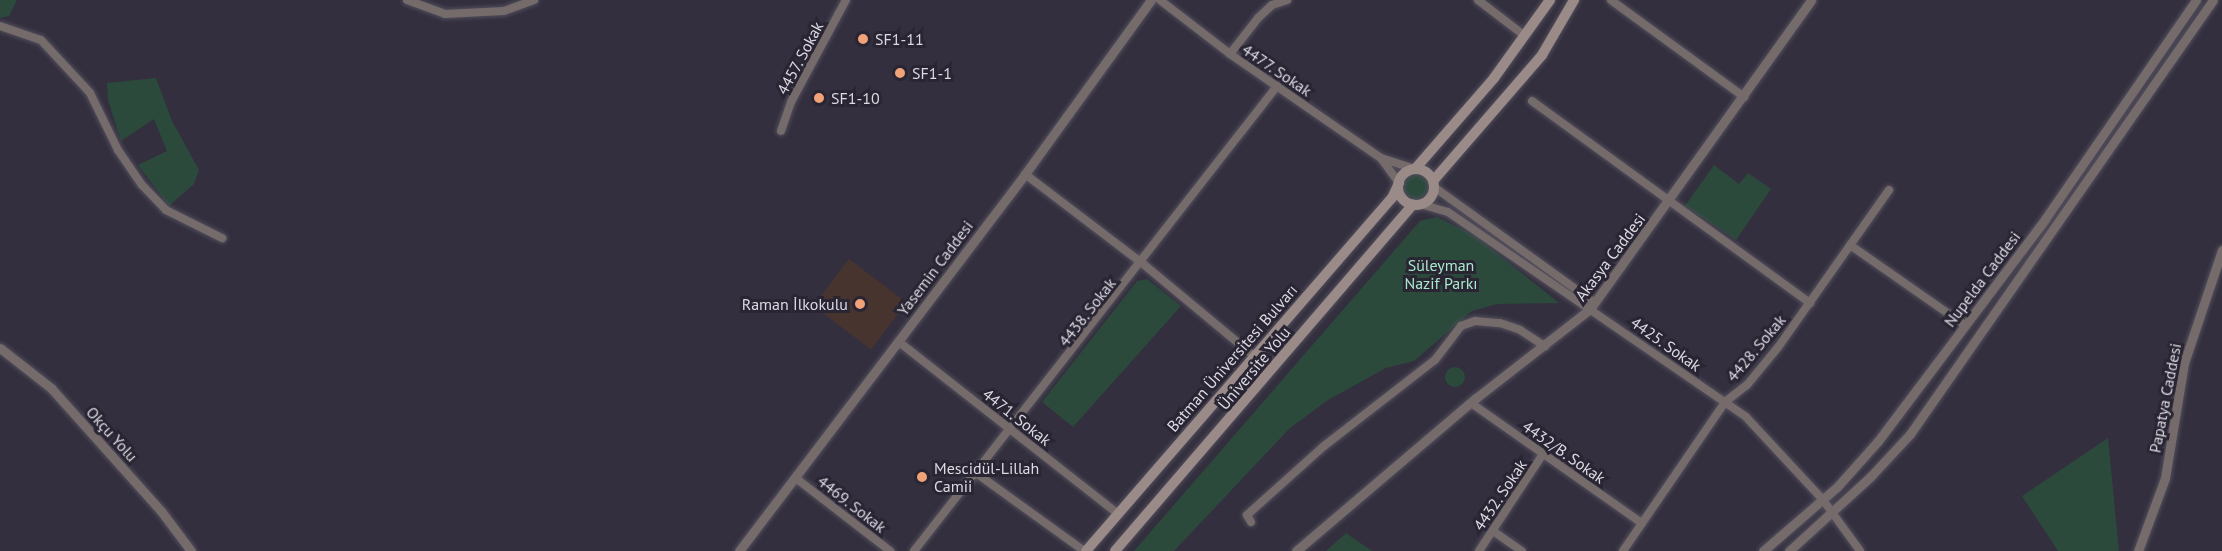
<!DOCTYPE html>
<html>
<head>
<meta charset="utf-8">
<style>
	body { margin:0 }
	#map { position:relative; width:2222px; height:551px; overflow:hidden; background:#332f3e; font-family:"PT Sans",sans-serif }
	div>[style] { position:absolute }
	.education>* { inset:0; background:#48342f; transform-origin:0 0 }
	.green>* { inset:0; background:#2b4a3c }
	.round { border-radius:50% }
	.roads { filter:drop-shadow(0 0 2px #524e5c) drop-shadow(0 0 2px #524e5c) }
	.minor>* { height:8px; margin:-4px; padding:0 4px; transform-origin:4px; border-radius:4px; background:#746b6a }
	.tertiary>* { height:9px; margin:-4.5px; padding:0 4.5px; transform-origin:4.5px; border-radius:4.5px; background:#746b6a }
	.secondary>* { height:10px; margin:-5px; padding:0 5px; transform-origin:5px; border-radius:5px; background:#9a8b89 }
	.secondary>.ring { margin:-5px; padding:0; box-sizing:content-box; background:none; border:10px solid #9a8b89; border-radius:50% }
	.dots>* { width:16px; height:16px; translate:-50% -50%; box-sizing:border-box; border:3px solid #292533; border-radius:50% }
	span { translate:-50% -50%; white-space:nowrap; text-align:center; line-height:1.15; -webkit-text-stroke:6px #292533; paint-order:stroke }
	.poi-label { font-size:16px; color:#dddae4 }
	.left { translate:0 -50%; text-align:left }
	.right { translate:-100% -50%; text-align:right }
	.street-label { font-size:16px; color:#dddae4 }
	.park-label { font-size:16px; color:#a8e9ca }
</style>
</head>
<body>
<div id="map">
	<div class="education">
		<div style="left:849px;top:259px;width:72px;height:59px;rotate:37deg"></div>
	</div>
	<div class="green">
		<div style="clip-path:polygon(0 0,17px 0,9px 16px,0 18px)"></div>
		<div style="clip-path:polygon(156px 78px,172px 121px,199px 170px,194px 184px,169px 206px,138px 165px,167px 151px,154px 119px,121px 141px,108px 100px,107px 83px)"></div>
		<div style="clip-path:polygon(1714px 165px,1739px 184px,1748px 173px,1771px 189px,1736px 240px,1685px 206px)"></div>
		<div class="round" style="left:1403px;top:173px;width:26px;height:26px"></div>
		<div style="clip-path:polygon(1437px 217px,1474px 235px,1559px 303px,1497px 304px,1472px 311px,1414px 361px,1386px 368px,1328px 400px,1290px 428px,1174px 551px,1134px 551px,1420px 221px)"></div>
		<div style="clip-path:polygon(1147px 279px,1181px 306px,1073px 427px,1042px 402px,1137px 281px)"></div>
		<div class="round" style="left:1445px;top:367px;width:20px;height:20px"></div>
		<div style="clip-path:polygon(2108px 438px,2119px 551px,2058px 551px,2022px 496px)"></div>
		<div style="clip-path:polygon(1346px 533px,1372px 551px,1326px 551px)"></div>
	</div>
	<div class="roads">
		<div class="minor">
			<div style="left:407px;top:0;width:40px;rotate:20.2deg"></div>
			<div style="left:445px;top:14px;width:59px;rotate:-2.9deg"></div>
			<div style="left:504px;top:11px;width:32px;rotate:-20deg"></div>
			<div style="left:1160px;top:0;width:88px;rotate:37.6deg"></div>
			<div style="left:1230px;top:54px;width:183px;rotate:34.6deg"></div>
			<div style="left:1478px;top:0;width:59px;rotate:37.5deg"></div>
			<div style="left:1611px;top:0;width:165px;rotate:36.1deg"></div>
			<div style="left:0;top:26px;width:43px;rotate:18.9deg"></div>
			<div style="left:41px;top:40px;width:72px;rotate:47.2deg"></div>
			<div style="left:90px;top:93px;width:64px;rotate:63.8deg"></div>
			<div style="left:118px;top:150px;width:42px;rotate:55.6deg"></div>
			<div style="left:142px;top:185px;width:35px;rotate:46deg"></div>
			<div style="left:166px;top:210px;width:63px;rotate:26.6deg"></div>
			<div style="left:1230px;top:54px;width:46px;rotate:-52.1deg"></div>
			<div style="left:1258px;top:18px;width:19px;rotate:-43deg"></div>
			<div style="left:1272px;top:5px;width:16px;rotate:-18deg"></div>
			<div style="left:1532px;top:101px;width:344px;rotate:36deg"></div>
			<div style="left:781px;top:131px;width:31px;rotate:-71deg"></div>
			<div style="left:791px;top:102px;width:116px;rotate:-61.7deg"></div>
			<div style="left:1025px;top:174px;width:147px;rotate:37.3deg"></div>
			<div style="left:1142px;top:263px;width:146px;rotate:39.7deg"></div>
			<div style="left:1399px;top:183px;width:31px;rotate:-126deg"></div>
			<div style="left:1381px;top:158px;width:36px;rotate:18deg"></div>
			<div style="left:1434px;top:187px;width:198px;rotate:35.8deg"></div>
			<div style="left:1420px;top:204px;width:29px;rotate:16deg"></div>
			<div style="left:1448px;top:212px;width:362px;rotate:34.5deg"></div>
			<div style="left:1746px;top:417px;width:113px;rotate:47.1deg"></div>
			<div style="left:1823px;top:500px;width:63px;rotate:54deg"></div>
			<div style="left:1850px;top:245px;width:141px;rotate:34.9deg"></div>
			<div style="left:899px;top:342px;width:278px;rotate:38.1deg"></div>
			<div style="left:1471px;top:403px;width:209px;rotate:35.1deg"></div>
			<div style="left:976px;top:473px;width:133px;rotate:35.8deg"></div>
			<div style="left:797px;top:479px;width:118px;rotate:37.7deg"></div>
			<div style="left:1251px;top:522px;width:8px;rotate:-120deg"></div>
			<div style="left:1247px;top:515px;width:103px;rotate:-41.9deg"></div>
			<div style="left:1324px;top:446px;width:140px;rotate:-37.8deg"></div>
			<div style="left:1435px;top:360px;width:43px;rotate:-52.6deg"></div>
			<div style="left:1461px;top:326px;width:15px;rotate:-20deg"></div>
			<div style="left:1475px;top:321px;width:25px;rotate:5deg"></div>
			<div style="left:1500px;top:323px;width:21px;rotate:19deg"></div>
			<div style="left:1520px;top:330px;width:30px;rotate:33deg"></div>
			<div style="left:1493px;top:531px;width:35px;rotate:35deg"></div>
			<div style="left:914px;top:551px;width:590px;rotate:-52.02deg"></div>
			<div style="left:1479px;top:551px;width:116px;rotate:-56.6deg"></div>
			<div style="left:1623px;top:551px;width:181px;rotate:-55.6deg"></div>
			<div style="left:1725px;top:402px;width:28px;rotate:-38deg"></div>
			<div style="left:1747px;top:385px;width:50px;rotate:-50.6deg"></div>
			<div style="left:1779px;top:346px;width:191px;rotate:-54.8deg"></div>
		</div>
		<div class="tertiary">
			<div style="left:0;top:348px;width:65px;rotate:38.1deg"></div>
			<div style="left:51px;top:388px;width:165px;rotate:48.2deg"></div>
			<div style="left:161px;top:511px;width:50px;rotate:53.1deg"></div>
			<div style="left:739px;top:551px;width:473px;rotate:-52.8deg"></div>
			<div style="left:1025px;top:174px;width:215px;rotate:-54.1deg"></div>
			<div style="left:1296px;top:551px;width:236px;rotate:-40.4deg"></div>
			<div style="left:1476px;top:398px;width:145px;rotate:-38deg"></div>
			<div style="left:1590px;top:309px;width:380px;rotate:-54.4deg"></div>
			<div style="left:1763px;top:551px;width:98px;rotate:-40.9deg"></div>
			<div style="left:1837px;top:487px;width:62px;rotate:-48.3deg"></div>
			<div style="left:1878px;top:441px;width:278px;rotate:-53deg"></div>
			<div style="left:2045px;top:219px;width:266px;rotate:-55.4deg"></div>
			<div style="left:1789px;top:551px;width:111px;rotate:-42.4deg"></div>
			<div style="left:1871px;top:476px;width:57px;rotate:-47.1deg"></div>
			<div style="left:1910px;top:434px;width:529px;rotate:-55.08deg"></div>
			<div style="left:2138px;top:551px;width:78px;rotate:-69.7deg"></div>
			<div style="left:2165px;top:478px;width:117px;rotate:-80.6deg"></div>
			<div style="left:2184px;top:363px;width:119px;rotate:-71.4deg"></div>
		</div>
		<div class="secondary">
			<div style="left:1415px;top:169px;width:121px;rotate:-49deg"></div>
			<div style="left:1494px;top:78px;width:96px;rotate:-54.3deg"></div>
			<div class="ring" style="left:1398px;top:169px;width:26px;height:26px"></div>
			<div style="left:1433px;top:181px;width:167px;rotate:-49.1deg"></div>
			<div style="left:1542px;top:55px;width:64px;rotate:-59.8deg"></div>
			<div style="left:1086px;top:551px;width:467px;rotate:-49.1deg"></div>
			<div style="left:1392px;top:198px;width:17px;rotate:-65deg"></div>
			<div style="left:1115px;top:551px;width:457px;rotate:-49.3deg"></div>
		</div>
	</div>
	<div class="dots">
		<div style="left:863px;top:39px;background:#f0a279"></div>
		<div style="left:900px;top:73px;background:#f0a279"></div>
		<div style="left:819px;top:98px;background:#f0a279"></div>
		<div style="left:860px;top:304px;background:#f0a279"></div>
		<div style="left:922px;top:477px;background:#f0a279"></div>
	</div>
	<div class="poi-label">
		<span class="left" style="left:875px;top:39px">SF1-11</span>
		<span class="left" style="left:912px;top:73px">SF1-1</span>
		<span class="left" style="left:831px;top:98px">SF1-10</span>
		<span class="right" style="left:848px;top:304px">Raman İlkokulu</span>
		<span class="left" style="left:934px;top:477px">Mescidül-Lillah<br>Camii</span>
	</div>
	<div class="street-label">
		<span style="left:800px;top:58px;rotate:-62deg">4457. Sokak</span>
		<span style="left:1277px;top:70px;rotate:34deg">4477. Sokak</span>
		<span style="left:1610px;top:257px;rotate:-53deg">Akasya Caddesi</span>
		<span style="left:935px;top:268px;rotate:-53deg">Yasemin Caddesi</span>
		<span style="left:1982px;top:279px;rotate:-53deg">Nupelda Caddesi</span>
		<span style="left:1087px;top:312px;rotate:-52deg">4438. Sokak</span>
		<span style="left:1666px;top:344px;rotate:35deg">4425. Sokak</span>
		<span style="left:1756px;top:348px;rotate:-50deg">4428. Sokak</span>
		<span style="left:1232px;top:358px;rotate:-49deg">Batman Üniversitesi Bulvarı</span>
		<span style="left:1254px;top:368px;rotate:-50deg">Üniversite Yolu</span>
		<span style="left:2165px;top:398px;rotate:-79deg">Papatya Caddesi</span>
		<span style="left:1017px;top:417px;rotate:38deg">4471. Sokak</span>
		<span style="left:112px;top:434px;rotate:48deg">Okçu Yolu</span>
		<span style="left:1564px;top:452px;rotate:35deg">4432/B. Sokak</span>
		<span style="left:1500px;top:495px;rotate:-56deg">4432. Sokak</span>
		<span style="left:852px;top:504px;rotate:38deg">4469. Sokak</span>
	</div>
	<div class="park-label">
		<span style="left:1441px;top:274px">Süleyman<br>Nazif Parkı</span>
	</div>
</div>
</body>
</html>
